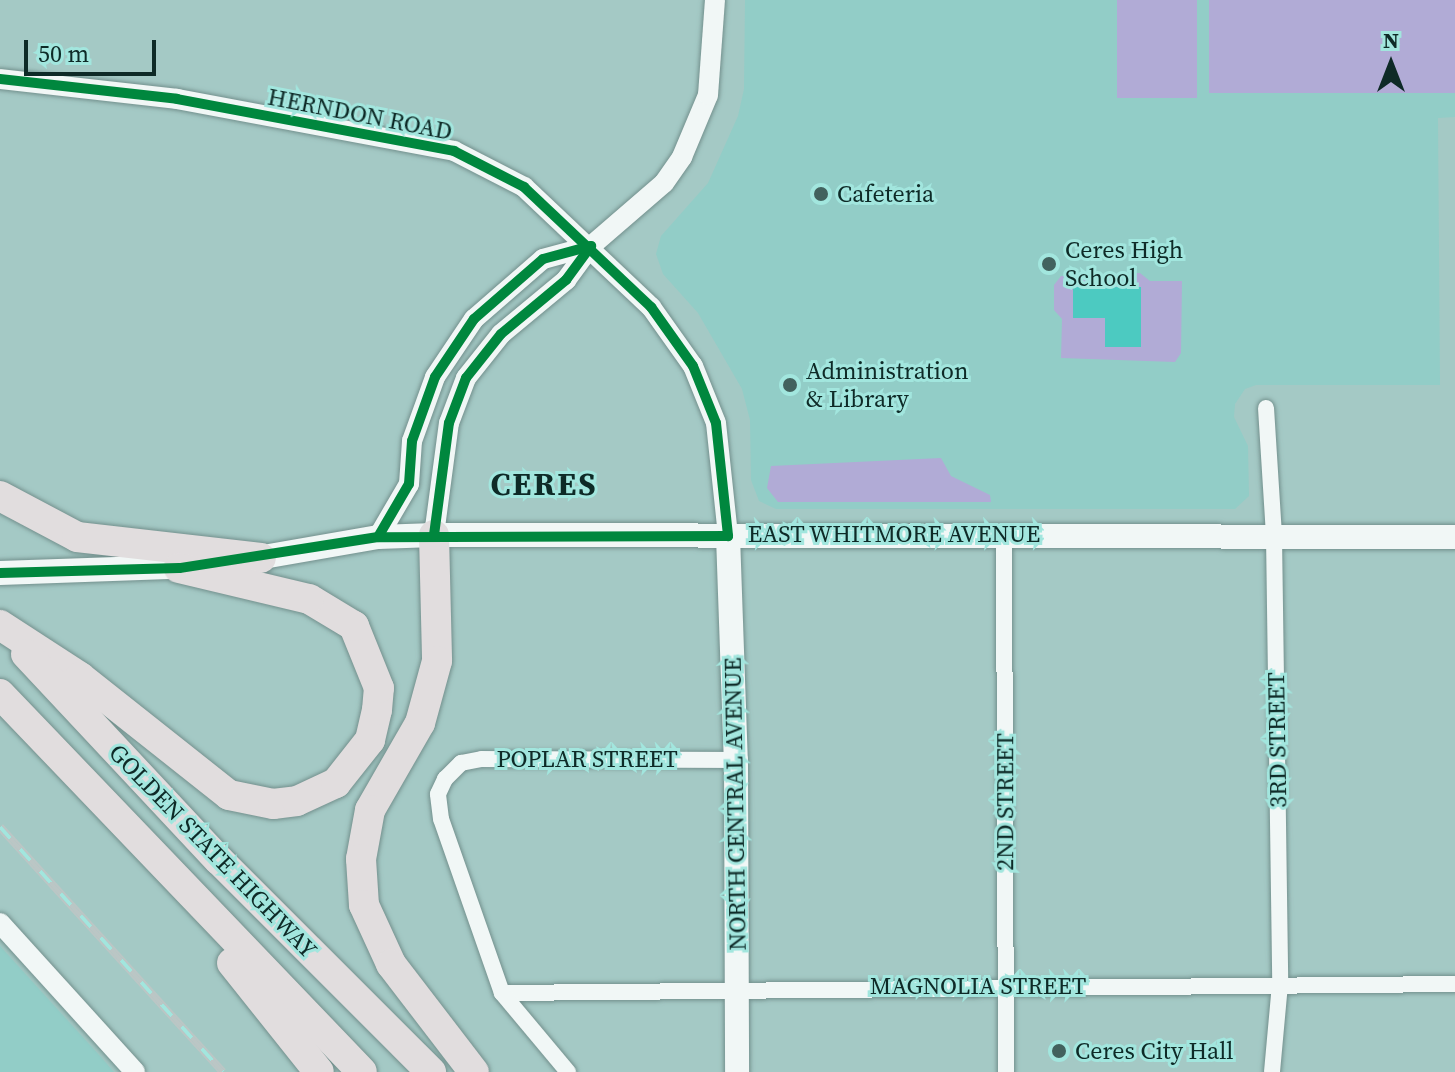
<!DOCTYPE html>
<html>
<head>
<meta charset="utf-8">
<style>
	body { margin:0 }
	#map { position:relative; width:1455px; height:1072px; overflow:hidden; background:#a4c9c5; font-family:"Source Serif 4",serif }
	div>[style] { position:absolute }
	.built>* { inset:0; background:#92cdc7 }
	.green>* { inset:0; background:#b1abd6; transform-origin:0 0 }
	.water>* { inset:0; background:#4ccac1 }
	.roads { filter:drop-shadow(0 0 2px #73908d) drop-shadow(0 0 2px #73908d) }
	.minor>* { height:16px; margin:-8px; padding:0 8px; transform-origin:8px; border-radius:8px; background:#f1f7f6 }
	.tertiary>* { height:20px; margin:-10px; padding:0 10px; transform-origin:10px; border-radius:10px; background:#f1f7f6 }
	.secondary>* { height:24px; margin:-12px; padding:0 12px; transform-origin:12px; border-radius:12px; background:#f1f7f6 }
	.motorway>* { height:30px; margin:-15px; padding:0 15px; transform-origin:15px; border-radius:15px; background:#e1ddde }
	.rail>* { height:8px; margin-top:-4px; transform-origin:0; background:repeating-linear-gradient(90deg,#a2e6de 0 15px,#bbc6c5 0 30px); box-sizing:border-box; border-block:2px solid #bbc6c5 }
	.cycleway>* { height:10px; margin:-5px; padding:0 5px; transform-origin:5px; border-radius:5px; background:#00873e }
	.dots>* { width:22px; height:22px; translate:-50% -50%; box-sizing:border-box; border:4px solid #a2e6de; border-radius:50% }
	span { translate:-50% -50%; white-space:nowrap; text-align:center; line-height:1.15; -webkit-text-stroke:6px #a2e6de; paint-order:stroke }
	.street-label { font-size:24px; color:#0e2a27 }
	.poi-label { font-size:24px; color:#0e2a27 }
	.left { translate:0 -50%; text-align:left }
	.district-label { font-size:32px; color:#0e2a27; font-weight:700; letter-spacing:2px }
	.north { position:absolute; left:1351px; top:24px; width:80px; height:80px; -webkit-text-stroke:6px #a2e6de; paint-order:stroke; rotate:0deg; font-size:22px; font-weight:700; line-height:32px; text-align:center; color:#0e2a27 }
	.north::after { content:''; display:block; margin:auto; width:28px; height:36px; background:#0e2a27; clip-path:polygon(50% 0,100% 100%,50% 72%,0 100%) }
	.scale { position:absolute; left:24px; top:40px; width:132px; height:36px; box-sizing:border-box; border:4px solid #0e2a27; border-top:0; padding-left:10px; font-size:24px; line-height:28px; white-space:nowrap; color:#0e2a27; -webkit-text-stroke:6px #a2e6de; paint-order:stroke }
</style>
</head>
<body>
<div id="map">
	<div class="built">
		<div style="clip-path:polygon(745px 0,1455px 0,1455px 117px,1438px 118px,1440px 385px,1256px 385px,1245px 389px,1235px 404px,1234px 417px,1248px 446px,1249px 496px,1235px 509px,776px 509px,759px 501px,751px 480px,750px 420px,742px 389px,698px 313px,663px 274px,656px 254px,661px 236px,708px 183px,738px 116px,744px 89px)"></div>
		<div style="clip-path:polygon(0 946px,100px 1056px,114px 1072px,0 1072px)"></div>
	</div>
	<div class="green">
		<div style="left:1117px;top:0;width:80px;height:98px"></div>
		<div style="left:1455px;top:0;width:93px;height:246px;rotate:90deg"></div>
		<div style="clip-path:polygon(1140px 273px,1150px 281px,1182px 281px,1181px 353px,1175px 362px,1061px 358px,1062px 319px,1054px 310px,1054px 285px,1061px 276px)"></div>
		<div style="clip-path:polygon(941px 458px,951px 476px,990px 495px,991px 502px,778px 502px,767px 488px,771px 466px)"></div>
	</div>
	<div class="water">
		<div style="clip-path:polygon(1073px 287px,1141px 287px,1141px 347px,1105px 347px,1105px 318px,1073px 318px)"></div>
	</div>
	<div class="roads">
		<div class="minor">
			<div style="left:1266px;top:408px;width:128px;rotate:86.4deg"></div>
			<div style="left:1274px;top:536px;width:448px;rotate:89.2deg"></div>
			<div style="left:1280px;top:984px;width:88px;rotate:95.2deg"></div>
			<div style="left:1004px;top:533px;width:539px;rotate:89.79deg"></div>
			<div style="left:502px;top:993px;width:953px;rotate:-0.54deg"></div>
			<div style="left:568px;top:1072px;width:103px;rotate:-129.9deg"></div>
			<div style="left:502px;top:993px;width:184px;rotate:-109.3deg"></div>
			<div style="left:441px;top:819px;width:25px;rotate:-97deg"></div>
			<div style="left:438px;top:794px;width:17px;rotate:-65deg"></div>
			<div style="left:445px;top:779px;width:23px;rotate:-45deg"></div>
			<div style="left:461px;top:763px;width:21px;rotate:-11deg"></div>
			<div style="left:482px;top:759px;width:254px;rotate:0.2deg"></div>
		</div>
		<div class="tertiary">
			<div style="left:0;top:79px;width:178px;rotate:6.4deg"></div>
			<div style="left:177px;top:99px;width:282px;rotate:10.6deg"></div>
			<div style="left:454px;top:151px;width:79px;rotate:27.2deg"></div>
			<div style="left:524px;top:187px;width:175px;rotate:43.4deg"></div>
			<div style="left:651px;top:307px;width:72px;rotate:54.6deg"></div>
			<div style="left:693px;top:366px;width:61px;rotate:68deg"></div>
			<div style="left:716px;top:423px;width:114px;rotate:83.9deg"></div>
			<div style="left:434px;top:535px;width:113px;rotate:-82.4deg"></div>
			<div style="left:449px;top:423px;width:48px;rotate:-69.3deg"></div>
			<div style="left:466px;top:378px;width:56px;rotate:-51.5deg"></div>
			<div style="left:501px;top:334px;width:85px;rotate:-39.7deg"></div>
			<div style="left:566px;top:280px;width:42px;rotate:-53.7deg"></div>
			<div style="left:591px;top:246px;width:96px;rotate:-40.8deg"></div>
			<div style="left:664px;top:183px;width:32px;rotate:-55deg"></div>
			<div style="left:682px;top:157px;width:67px;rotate:-67.2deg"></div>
			<div style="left:708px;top:95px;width:95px;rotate:-85.8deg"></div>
			<div style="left:378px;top:537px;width:61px;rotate:-59.7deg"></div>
			<div style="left:409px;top:484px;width:43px;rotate:-86deg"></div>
			<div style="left:412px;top:441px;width:68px;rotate:-70.2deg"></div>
			<div style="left:435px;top:377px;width:70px;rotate:-56.1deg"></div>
			<div style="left:474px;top:319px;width:91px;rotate:-41deg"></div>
			<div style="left:543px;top:259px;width:50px;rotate:-15.2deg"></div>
			<div style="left:0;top:923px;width:201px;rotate:47.8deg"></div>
		</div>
		<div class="secondary">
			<div style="left:728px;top:536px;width:224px;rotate:88deg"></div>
			<div style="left:736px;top:760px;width:312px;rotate:89.8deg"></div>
			<div style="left:246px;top:560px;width:134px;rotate:-9.9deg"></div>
			<div style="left:378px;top:537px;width:56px;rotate:-2deg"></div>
			<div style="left:434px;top:535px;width:1021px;rotate:0.11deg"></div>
			<div style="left:0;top:573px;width:197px;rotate:-2deg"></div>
		</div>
		<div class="motorway">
			<div style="left:0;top:496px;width:87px;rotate:28deg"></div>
			<div style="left:77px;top:537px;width:185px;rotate:6.5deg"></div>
			<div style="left:434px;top:535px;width:126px;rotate:88.6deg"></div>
			<div style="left:437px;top:661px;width:64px;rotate:105.3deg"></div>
			<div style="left:420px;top:723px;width:100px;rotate:119.9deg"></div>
			<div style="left:370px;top:810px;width:50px;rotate:100.4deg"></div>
			<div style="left:361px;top:859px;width:46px;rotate:86.3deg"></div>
			<div style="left:364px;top:905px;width:65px;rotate:65.4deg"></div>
			<div style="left:391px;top:964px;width:136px;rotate:52.5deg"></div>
			<div style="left:0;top:625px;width:95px;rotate:33deg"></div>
			<div style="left:80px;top:677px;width:190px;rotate:38.4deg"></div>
			<div style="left:229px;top:795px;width:45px;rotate:11.6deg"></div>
			<div style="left:273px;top:804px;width:24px;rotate:-7deg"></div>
			<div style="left:297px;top:801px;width:43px;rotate:-24.8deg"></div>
			<div style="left:336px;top:783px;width:55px;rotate:-51.7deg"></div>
			<div style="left:370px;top:740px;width:31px;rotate:-77deg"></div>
			<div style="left:377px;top:710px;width:22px;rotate:-85deg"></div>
			<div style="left:379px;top:688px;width:67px;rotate:-112deg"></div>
			<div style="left:354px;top:626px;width:52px;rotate:-149deg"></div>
			<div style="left:309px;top:599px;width:134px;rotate:-166.6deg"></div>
			<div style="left:26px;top:654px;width:282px;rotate:46.9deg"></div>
			<div style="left:219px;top:860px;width:300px;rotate:45deg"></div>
			<div style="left:0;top:694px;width:523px;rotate:46.24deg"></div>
			<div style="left:232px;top:963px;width:139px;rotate:51.4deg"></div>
		</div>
	</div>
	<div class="rail">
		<div style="left:0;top:827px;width:331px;rotate:47.7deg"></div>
	</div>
	<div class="cycleway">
		<div style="left:0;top:79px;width:178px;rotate:6.4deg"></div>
		<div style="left:177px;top:99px;width:282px;rotate:10.6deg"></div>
		<div style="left:454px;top:151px;width:79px;rotate:27.2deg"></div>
		<div style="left:524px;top:187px;width:175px;rotate:43.4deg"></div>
		<div style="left:651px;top:307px;width:72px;rotate:54.6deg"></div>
		<div style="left:693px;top:366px;width:61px;rotate:68deg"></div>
		<div style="left:716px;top:423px;width:114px;rotate:83.9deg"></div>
		<div style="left:728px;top:536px;width:350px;rotate:179.8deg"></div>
		<div style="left:378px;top:537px;width:201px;rotate:171.1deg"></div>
		<div style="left:179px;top:568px;width:179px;rotate:178.4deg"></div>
		<div style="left:434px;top:535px;width:113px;rotate:-82.4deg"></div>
		<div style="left:449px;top:423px;width:48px;rotate:-69.3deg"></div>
		<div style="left:466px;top:378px;width:56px;rotate:-51.5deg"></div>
		<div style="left:501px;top:334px;width:85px;rotate:-39.7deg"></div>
		<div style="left:566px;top:280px;width:42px;rotate:-53.7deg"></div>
		<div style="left:378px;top:537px;width:61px;rotate:-59.7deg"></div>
		<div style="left:409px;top:484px;width:43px;rotate:-86deg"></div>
		<div style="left:412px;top:441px;width:68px;rotate:-70.2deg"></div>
		<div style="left:435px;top:377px;width:70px;rotate:-56.1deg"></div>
		<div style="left:474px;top:319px;width:91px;rotate:-41deg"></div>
		<div style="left:543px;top:259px;width:50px;rotate:-15.2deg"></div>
	</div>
	<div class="dots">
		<div style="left:821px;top:194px;background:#42625e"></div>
		<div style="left:1049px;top:264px;background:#42625e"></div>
		<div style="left:790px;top:385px;background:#42625e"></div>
		<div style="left:1059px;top:1051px;background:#42625e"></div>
	</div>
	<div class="street-label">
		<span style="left:360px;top:114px;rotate:11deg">HERNDON ROAD</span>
		<span style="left:894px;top:534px">EAST WHITMORE AVENUE</span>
		<span style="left:1277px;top:740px;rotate:-91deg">3RD STREET</span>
		<span style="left:587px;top:759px">POPLAR STREET</span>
		<span style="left:1005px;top:802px;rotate:-90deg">2ND STREET</span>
		<span style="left:735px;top:804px;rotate:-91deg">NORTH CENTRAL AVENUE</span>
		<span style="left:213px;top:851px;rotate:46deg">GOLDEN STATE HIGHWAY</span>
		<span style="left:978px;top:986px">MAGNOLIA STREET</span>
	</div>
	<div class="poi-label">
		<span class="left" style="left:837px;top:194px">Cafeteria</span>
		<span class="left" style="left:1065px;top:264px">Ceres High<br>School</span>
		<span class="left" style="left:806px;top:385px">Administration<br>&amp; Library</span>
		<span class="left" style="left:1075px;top:1051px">Ceres City Hall</span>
	</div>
	<div class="district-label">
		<span style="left:544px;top:484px">CERES</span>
	</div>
	<div class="north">N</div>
	<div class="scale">50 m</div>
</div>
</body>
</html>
